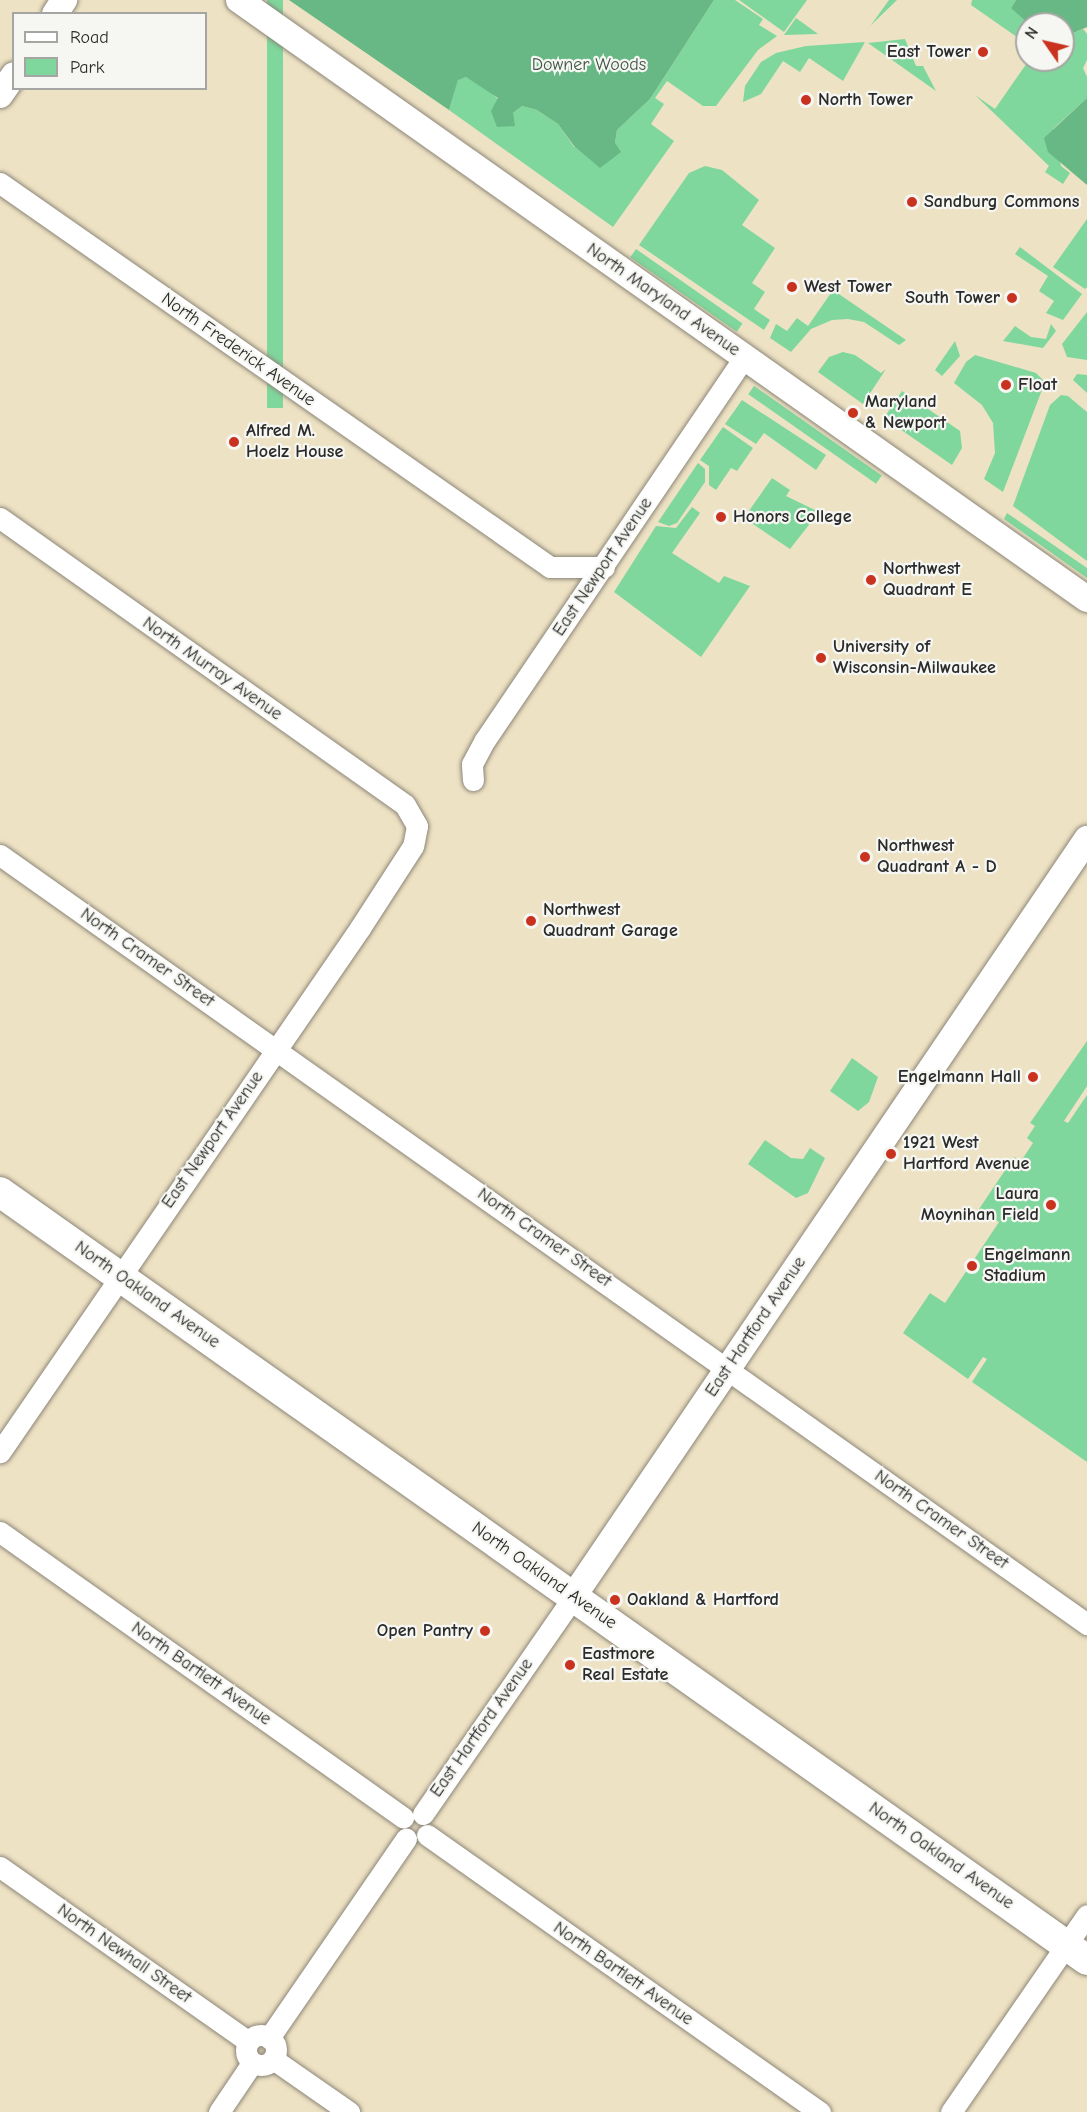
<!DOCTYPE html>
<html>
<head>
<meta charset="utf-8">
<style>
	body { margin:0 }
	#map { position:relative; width:1087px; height:2112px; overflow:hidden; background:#eee2c4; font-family:"Comic Neue",sans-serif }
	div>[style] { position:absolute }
	.green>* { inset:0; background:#7fd79d; transform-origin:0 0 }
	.forest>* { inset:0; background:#67b884 }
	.roads { filter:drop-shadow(0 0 2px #8c8678) drop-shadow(0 0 2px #8c8678) }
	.minor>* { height:21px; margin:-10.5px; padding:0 10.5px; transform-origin:10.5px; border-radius:10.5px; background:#fff }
	.minor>.ring { margin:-10.5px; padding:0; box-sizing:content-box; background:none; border:21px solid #fff; border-radius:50% }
	.tertiary>* { height:26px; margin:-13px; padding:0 13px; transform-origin:13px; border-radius:13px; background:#fff }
	.secondary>* { height:30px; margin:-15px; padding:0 15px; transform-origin:15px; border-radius:15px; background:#fff }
	.dots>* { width:16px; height:16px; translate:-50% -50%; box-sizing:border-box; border:3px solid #f6f6f2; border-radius:50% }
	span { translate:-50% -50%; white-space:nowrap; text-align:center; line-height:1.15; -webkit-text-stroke:4.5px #f6f6f2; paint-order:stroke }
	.poi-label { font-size:18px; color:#2b2b2b; font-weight:700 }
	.right { translate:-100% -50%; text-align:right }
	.left { translate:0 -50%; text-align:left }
	.park-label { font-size:18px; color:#405648 }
	.street-label { font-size:18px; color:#2b2b2b }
	.legend { position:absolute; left:12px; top:12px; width:195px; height:78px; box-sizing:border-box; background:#f6f6f2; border:2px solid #a5a5a2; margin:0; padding:8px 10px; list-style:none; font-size:18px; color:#2b2b2b }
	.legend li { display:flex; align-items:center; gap:12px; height:30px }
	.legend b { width:30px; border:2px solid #a5a5a2 }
	.north { position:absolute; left:1015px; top:12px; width:60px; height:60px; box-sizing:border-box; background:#f6f6f2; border:2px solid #a5a5a2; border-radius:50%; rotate:304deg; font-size:16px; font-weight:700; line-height:24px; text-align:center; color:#2b2b2b }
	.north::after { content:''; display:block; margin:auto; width:21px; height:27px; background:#c8321e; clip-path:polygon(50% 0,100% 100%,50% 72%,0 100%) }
</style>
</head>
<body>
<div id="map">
	<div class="green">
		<div style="left:267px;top:0;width:16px;height:408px"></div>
		<div style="clip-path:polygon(714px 0,735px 0,763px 19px,759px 25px,777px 36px,758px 50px,716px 106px,703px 106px,667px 81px,655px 98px,664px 104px,651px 124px,674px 141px,613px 227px,449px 110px,458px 79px,466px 77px,487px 89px,513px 113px,522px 106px,537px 110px,558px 124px,574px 147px,615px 143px,617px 130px,650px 99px)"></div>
		<div style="clip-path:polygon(739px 0,807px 0,784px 32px)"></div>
		<div style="clip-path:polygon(889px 0,897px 0,864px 32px,871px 25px)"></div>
		<div style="clip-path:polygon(972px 0,1016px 0,1011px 8px,1039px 24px,1027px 24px,1027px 44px,971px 5px)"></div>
		<div style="clip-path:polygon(796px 18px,818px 34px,784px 35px)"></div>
		<div style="clip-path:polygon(1083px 29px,1087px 34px,1087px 60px,1083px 68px,1087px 77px,1087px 98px,1053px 129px,1061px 166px,1070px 173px,1063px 184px,1045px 172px,1049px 166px,975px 95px,995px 109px,1029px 60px,1063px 60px,1063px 47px,1071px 34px)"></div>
		<div style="clip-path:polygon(905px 39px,916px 66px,923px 66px,936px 91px,868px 43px)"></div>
		<div style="clip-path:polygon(865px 42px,843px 81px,809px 58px,800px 72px,783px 61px,761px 94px,743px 102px,745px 86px,761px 62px,776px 53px,806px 46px)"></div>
		<div style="clip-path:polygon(705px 166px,722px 170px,759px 200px,742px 225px,775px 248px,752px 283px,765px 292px,754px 309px,770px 320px,764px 330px,639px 245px,689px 173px)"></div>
		<div style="clip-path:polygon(1087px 219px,1087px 287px,1085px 289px,1053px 267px)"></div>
		<div style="clip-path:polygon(1020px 247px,1082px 294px,1063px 320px,1046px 313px,1054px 301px,1039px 291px,1048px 276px,1015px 254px)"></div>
		<div style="left:636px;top:249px;width:130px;height:10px;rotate:35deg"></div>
		<div style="clip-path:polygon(833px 290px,906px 340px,899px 345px,864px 322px,848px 319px,832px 320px,811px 329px,791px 352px,770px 338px,776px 324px,787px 331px,797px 318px,808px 326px)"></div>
		<div style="clip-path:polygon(1087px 312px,1087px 360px,1067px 357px,1062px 344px)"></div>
		<div style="clip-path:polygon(1051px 324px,1056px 331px,1043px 348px,1003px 341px,1015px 326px,1031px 337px,1046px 339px)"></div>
		<div style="clip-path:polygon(955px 341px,960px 356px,942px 376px,935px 370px)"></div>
		<div style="clip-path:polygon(843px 352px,855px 355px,881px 373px,886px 369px,863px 404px,818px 372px,829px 357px)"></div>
		<div style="clip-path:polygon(975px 355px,1036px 373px,1045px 382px,1003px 492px,984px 479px,995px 453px,993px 423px,982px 405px,954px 383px,966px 362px)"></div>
		<div style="clip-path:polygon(1077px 374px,1087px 375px,1087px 393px,1073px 380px)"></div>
		<div style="left:754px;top:386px;width:156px;height:10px;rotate:35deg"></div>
		<div style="clip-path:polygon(902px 391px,960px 431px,962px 448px,952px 465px,884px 418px)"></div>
		<div style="clip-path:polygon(1061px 395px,1068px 396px,1087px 412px,1087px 561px,1013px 506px,1050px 405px)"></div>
		<div style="clip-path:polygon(742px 400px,826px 455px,816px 470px,764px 433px,756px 444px,725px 424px)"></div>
		<div style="clip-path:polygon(723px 427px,753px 448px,737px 471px,731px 468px,716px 490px,709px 485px,709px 466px,700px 460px)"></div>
		<div style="clip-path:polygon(698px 463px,705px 469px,705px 482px,677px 523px,669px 526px,658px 522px)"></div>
		<div style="clip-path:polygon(772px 478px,790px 490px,786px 496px,819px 512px,790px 549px,744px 518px)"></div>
		<div style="clip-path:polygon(692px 507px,700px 513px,672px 553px,719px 583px,724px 576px,750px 586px,701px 657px,614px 592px,656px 526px,676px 528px)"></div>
		<div style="clip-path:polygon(1007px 513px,1087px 568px,1087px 578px,1004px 519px)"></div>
		<div style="clip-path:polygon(1087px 1041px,1087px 1086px,1064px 1121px,1068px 1123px,1087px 1095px,1087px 1462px,972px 1382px,987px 1359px,983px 1357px,968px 1379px,903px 1333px,930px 1293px,945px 1303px,999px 1222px,979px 1209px,1014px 1157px,1021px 1161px,1033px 1143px,1027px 1138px,1035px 1126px,1030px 1123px)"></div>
		<div style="clip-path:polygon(852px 1058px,878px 1077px,869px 1102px,858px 1111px,830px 1091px)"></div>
		<div style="clip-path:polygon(765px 1140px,791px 1158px,803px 1159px,810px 1148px,825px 1158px,808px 1193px,796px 1198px,748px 1164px)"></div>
	</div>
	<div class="forest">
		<div style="clip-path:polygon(289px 0,714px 0,650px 99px,617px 130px,615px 143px,621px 152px,600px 168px,574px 146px,558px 124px,537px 110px,522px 106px,513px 113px,515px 126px,497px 127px,491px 111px,498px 98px,466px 77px,458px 80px,449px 110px)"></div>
		<div style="clip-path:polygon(1016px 0,1087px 0,1087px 27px,1071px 34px,1071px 41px,1063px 47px,1063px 24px,1029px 24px,1011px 8px)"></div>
		<div style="clip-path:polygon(1087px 98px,1087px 185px,1048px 152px,1044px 138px)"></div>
	</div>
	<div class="roads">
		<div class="minor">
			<div style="left:0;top:183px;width:671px;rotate:34.92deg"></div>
			<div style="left:550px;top:567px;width:54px"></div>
			<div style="left:0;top:518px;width:496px;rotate:35.3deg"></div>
			<div style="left:405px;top:805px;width:24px;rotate:60deg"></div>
			<div style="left:417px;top:826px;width:20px;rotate:101deg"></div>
			<div style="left:413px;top:846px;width:98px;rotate:122.9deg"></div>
			<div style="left:360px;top:928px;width:636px;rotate:124.49deg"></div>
			<div style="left:473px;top:780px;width:16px;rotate:-94deg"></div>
			<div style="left:472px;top:764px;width:27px;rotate:-62deg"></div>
			<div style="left:485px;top:740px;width:462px;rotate:-55.9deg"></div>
			<div style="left:0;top:855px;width:1332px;rotate:35.28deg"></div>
			<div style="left:0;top:1532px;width:494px;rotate:35.3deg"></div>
			<div style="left:423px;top:1814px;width:264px;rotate:-55.3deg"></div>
			<div style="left:427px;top:1835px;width:481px;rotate:35.2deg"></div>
			<div style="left:0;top:1867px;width:303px;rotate:35.1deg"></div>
			<div class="ring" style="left:246px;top:2035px;width:9px;height:9px"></div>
			<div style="left:269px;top:2038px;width:242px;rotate:-55.5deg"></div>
			<div style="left:273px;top:2059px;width:93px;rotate:34.9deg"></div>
			<div style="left:219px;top:2112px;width:59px;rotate:-56deg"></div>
			<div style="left:951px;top:2112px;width:239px;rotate:-55.4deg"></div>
		</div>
		<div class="tertiary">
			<div style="left:239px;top:0;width:1038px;rotate:35.24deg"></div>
			<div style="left:55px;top:14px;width:17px;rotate:-57deg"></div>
			<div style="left:0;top:95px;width:24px;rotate:-55deg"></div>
			<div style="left:573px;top:1597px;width:916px;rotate:-55.86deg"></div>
		</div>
		<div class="secondary">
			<div style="left:0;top:1192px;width:1331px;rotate:35.24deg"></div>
		</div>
	</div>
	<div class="dots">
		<div style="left:983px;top:52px;background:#c8321e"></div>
		<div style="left:806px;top:100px;background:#c8321e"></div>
		<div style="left:912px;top:202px;background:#c8321e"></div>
		<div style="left:792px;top:287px;background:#c8321e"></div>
		<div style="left:1012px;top:298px;background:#c8321e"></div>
		<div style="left:1006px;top:385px;background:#c8321e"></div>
		<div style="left:853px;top:413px;background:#c8321e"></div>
		<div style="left:234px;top:442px;background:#c8321e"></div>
		<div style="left:721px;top:517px;background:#c8321e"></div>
		<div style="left:871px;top:580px;background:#c8321e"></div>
		<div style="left:821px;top:658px;background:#c8321e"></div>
		<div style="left:865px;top:857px;background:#c8321e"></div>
		<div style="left:531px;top:921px;background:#c8321e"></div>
		<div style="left:1033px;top:1077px;background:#c8321e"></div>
		<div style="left:891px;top:1154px;background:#c8321e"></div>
		<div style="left:1051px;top:1205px;background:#c8321e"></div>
		<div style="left:972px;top:1266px;background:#c8321e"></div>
		<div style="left:615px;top:1600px;background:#c8321e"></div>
		<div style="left:485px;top:1631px;background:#c8321e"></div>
		<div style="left:570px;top:1665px;background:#c8321e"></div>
	</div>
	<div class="poi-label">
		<span class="right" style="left:971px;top:52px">East Tower</span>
		<span class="left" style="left:818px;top:100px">North Tower</span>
		<span class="left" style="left:924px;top:202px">Sandburg Commons</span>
		<span class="left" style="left:804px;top:287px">West Tower</span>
		<span class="right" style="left:1000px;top:298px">South Tower</span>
		<span class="left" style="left:1018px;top:385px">Float</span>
		<span class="left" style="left:865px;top:413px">Maryland<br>&amp; Newport</span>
		<span class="left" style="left:246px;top:442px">Alfred M.<br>Hoelz House</span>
		<span class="left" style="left:733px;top:517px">Honors College</span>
		<span class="left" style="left:883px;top:580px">Northwest<br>Quadrant E</span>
		<span class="left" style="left:833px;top:658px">University of<br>Wisconsin-Milwaukee</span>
		<span class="left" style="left:877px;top:857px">Northwest<br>Quadrant A - D</span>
		<span class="left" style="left:543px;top:921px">Northwest<br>Quadrant Garage</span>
		<span class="right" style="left:1021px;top:1077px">Engelmann Hall</span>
		<span class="left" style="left:903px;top:1154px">1921 West<br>Hartford Avenue</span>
		<span class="right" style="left:1039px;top:1205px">Laura<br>Moynihan Field</span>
		<span class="left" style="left:984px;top:1266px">Engelmann<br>Stadium</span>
		<span class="left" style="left:627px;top:1600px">Oakland &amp; Hartford</span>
		<span class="right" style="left:473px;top:1631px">Open Pantry</span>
		<span class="left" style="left:582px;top:1665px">Eastmore<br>Real Estate</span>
	</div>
	<div class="park-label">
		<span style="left:589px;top:65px">Downer Woods</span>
	</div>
	<div class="street-label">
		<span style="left:663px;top:300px;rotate:35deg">North Maryland Avenue</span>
		<span style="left:238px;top:350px;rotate:35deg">North Frederick Avenue</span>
		<span style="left:603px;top:567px;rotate:-56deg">East Newport Avenue</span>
		<span style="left:212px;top:669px;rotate:35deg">North Murray Avenue</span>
		<span style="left:147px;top:958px;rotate:35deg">North Cramer Street</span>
		<span style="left:213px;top:1140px;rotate:-55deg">East Newport Avenue</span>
		<span style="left:544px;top:1238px;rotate:35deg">North Cramer Street</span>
		<span style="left:147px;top:1295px;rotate:35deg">North Oakland Avenue</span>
		<span style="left:756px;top:1327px;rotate:-56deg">East Hartford Avenue</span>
		<span style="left:941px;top:1520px;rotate:35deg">North Cramer Street</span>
		<span style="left:544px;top:1576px;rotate:35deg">North Oakland Avenue</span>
		<span style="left:201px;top:1674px;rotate:35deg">North Bartlett Avenue</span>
		<span style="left:482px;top:1728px;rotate:-55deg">East Hartford Avenue</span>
		<span style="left:941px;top:1856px;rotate:35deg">North Oakland Avenue</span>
		<span style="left:124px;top:1954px;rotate:35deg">North Newhall Street</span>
		<span style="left:623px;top:1974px;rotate:35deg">North Bartlett Avenue</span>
	</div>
	<ul class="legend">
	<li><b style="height:8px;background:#fff"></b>Road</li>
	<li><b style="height:16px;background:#7fd79d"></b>Park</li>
	</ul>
	<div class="north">N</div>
</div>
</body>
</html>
